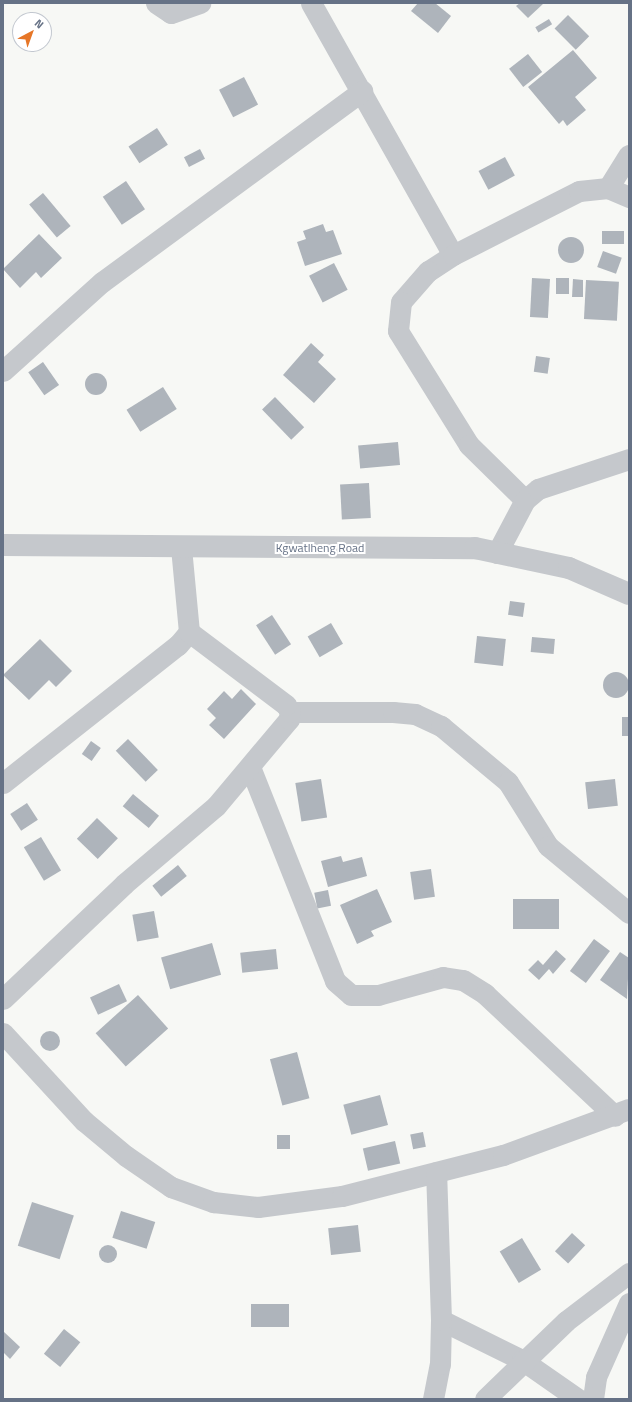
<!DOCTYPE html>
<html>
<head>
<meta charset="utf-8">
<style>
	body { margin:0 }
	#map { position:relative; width:632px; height:1402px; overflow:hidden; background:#f7f8f5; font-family:"Titillium Web",sans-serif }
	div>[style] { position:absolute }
	.building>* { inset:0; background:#aeb4bb; transform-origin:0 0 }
	.round { border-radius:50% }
	.minor>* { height:21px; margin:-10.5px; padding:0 10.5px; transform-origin:10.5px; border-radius:10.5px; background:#c5c8cc }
	.tertiary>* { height:22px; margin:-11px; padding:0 11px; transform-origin:11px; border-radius:11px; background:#c5c8cc }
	span { translate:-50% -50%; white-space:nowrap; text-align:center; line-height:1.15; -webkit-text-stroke:4px #fff; paint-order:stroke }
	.street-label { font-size:12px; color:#667286 }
	.frame { position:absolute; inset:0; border:4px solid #667286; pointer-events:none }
	.north { position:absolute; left:12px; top:12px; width:40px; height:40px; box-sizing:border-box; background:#fff; border:1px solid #c2c7cf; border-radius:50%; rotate:41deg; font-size:11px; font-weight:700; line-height:16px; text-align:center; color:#667286 }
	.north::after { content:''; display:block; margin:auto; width:14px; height:18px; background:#e67627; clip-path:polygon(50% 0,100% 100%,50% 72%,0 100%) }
</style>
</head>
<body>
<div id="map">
	<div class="building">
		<div style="clip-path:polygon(418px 3px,435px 3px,451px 16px,438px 33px,411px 11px)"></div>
		<div style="clip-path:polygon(520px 3px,544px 3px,528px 18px,516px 6px)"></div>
		<div style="left:568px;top:15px;width:30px;height:19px;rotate:45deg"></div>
		<div style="left:549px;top:19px;width:6px;height:16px;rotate:59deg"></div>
		<div style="clip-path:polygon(573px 50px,597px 78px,575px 97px,586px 110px,567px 126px,563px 120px,559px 124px,528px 87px)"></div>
		<div style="left:528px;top:54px;width:23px;height:24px;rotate:52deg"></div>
		<div style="left:244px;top:77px;width:31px;height:28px;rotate:63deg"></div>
		<div style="left:157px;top:128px;width:20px;height:34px;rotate:57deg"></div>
		<div style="left:200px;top:149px;width:11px;height:18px;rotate:63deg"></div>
		<div style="left:505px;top:157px;width:21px;height:30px;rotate:62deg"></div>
		<div style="left:126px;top:181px;width:34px;height:28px;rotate:56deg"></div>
		<div style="left:43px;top:193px;width:43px;height:18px;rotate:50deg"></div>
		<div style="clip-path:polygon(323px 224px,326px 232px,333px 230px,342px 254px,305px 266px,297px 242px,306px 239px,303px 231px)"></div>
		<div style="left:602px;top:231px;width:22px;height:13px"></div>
		<div style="clip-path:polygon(39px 234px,62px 258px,41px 278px,36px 272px,20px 288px,3px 269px)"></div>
		<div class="round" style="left:558px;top:237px;width:26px;height:26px"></div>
		<div style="left:603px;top:251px;width:20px;height:17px;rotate:20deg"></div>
		<div style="left:334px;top:263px;width:30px;height:28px;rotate:63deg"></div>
		<div style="left:532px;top:278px;width:18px;height:39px;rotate:3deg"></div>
		<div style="left:556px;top:278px;width:13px;height:16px"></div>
		<div style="clip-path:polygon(573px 279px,583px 280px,583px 297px,572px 297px)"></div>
		<div style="left:586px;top:280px;width:33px;height:39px;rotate:3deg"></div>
		<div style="clip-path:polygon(311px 343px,324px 355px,318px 362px,336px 379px,314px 403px,283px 375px)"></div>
		<div style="left:536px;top:356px;width:14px;height:16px;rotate:8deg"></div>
		<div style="left:43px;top:362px;width:28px;height:18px;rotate:55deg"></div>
		<div class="round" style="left:85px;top:373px;width:22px;height:22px"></div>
		<div style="left:163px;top:387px;width:26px;height:43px;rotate:58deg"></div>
		<div style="left:275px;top:397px;width:42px;height:18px;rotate:46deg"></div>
		<div style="left:398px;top:442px;width:23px;height:40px;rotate:85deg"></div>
		<div style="left:369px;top:483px;width:35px;height:29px;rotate:87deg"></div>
		<div style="left:510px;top:601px;width:15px;height:14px;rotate:8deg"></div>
		<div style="left:272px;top:615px;width:35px;height:19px;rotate:57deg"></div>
		<div style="left:331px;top:623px;width:24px;height:27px;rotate:60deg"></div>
		<div style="left:477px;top:636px;width:29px;height:27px;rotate:6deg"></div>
		<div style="left:532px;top:637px;width:23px;height:15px;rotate:5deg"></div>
		<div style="clip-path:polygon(40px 639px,72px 671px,56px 687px,49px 680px,29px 700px,3px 675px)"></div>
		<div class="round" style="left:603px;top:672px;width:26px;height:26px"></div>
		<div style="clip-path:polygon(241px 689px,256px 704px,224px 739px,209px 725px,216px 718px,207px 709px,224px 691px,232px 699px)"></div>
		<div style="left:622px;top:717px;width:7px;height:19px"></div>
		<div style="left:128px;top:739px;width:43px;height:17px;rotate:46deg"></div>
		<div style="left:91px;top:741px;width:12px;height:16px;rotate:35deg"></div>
		<div style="left:321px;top:779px;width:39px;height:26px;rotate:81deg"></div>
		<div style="left:615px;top:779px;width:27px;height:30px;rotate:84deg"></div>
		<div style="left:133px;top:794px;width:34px;height:16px;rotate:40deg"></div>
		<div style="left:27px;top:803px;width:20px;height:20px;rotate:57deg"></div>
		<div style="left:97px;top:818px;width:29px;height:29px;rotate:44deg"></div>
		<div style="left:41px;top:837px;width:39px;height:20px;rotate:59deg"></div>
		<div style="clip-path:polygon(341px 856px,343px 862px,362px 857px,367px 876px,328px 887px,321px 861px)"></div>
		<div style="left:178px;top:865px;width:14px;height:33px;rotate:51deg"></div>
		<div style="left:431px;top:869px;width:28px;height:21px;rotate:82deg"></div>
		<div style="clip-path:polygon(377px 889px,392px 922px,371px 931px,374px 936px,357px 944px,340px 905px)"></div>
		<div style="left:328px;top:890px;width:16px;height:14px;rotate:79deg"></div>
		<div style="left:513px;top:899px;width:46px;height:30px"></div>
		<div style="left:154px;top:911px;width:27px;height:22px;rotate:80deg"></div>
		<div style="left:594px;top:939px;width:20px;height:40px;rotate:37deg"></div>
		<div style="left:212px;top:943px;width:33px;height:53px;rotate:74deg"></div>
		<div style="left:276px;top:949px;width:20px;height:36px;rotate:84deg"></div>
		<div style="clip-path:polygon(556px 950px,566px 959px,553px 974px,549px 969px,539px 980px,528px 970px,538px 960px,543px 965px)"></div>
		<div style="clip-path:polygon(620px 952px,629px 958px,627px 999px,600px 980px)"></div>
		<div style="left:119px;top:984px;width:19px;height:32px;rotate:65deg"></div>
		<div style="left:138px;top:995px;width:45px;height:57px;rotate:48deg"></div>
		<div class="round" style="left:40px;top:1031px;width:20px;height:20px"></div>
		<div style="left:297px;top:1052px;width:48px;height:28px;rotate:75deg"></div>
		<div style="left:380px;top:1095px;width:31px;height:38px;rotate:75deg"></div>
		<div style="left:423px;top:1132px;width:15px;height:13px;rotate:79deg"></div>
		<div style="left:277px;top:1135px;width:13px;height:14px"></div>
		<div style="left:395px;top:1141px;width:23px;height:33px;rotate:77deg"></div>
		<div style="left:32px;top:1202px;width:44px;height:46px;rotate:18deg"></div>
		<div style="left:121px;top:1211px;width:36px;height:28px;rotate:18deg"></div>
		<div style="left:358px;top:1225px;width:27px;height:30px;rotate:84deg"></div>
		<div style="left:572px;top:1233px;width:18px;height:25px;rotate:43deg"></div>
		<div style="left:522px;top:1238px;width:37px;height:26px;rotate:59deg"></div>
		<div class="round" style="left:99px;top:1245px;width:18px;height:18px"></div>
		<div style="left:251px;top:1304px;width:38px;height:23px"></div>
		<div style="left:64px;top:1329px;width:21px;height:32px;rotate:39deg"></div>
		<div style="clip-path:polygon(3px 1331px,20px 1347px,10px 1359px,3px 1352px)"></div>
	</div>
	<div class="minor">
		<div style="left:156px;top:3px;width:18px;rotate:34deg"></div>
		<div style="left:171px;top:13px;width:31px;rotate:-19deg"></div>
		<div style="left:311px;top:3px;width:289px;rotate:60.6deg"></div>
		<div style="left:453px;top:255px;width:30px;rotate:147deg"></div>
		<div style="left:428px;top:271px;width:41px;rotate:131.1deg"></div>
		<div style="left:401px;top:302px;width:29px;rotate:96deg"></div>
		<div style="left:398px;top:331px;width:134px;rotate:58.1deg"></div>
		<div style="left:469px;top:445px;width:78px;rotate:44.5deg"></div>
		<div style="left:608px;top:188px;width:39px;rotate:-58deg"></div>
		<div style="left:453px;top:255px;width:141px;rotate:-26.9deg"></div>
		<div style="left:579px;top:191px;width:29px;rotate:-6deg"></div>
		<div style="left:608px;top:188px;width:23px;rotate:23deg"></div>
		<div style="left:3px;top:371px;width:133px;rotate:-42deg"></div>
		<div style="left:102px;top:282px;width:323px;rotate:-36.3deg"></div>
		<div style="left:497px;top:553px;width:60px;rotate:-62.2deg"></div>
		<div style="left:525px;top:500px;width:17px;rotate:-40deg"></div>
		<div style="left:538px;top:489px;width:96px;rotate:-18.2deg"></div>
		<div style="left:290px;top:712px;width:103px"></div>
		<div style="left:393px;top:712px;width:22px;rotate:5deg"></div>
		<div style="left:415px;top:714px;width:29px;rotate:25deg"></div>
		<div style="left:441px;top:726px;width:87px;rotate:39.9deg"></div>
		<div style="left:508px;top:782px;width:75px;rotate:58deg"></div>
		<div style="left:548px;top:846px;width:105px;rotate:39.6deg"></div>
		<div style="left:250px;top:767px;width:230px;rotate:68.3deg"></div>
		<div style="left:335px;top:981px;width:21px;rotate:41deg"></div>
		<div style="left:351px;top:995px;width:27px"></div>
		<div style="left:378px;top:995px;width:67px;rotate:-15.5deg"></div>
		<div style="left:443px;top:977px;width:20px;rotate:9deg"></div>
		<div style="left:463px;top:980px;width:26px;rotate:32deg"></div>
		<div style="left:485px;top:994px;width:178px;rotate:43.2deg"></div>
		<div style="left:3px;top:783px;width:223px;rotate:-38.3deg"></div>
		<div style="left:178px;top:645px;width:17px;rotate:-50deg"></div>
		<div style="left:189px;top:632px;width:85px;rotate:-95.4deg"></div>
		<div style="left:3px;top:999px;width:167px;rotate:-43.5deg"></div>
		<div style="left:124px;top:884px;width:121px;rotate:-40.3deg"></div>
		<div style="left:216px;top:806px;width:114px;rotate:-50deg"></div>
		<div style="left:289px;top:719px;width:7px;rotate:-82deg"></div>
		<div style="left:290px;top:712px;width:8px;rotate:-120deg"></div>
		<div style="left:286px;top:705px;width:121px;rotate:-143deg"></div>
		<div style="left:3px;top:1033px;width:120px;rotate:47.4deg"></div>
		<div style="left:84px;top:1121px;width:55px;rotate:39.8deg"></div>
		<div style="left:126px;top:1156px;width:55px;rotate:34.6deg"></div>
		<div style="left:171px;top:1187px;width:45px;rotate:19.7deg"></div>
		<div style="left:213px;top:1202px;width:45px;rotate:6.3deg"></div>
		<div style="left:258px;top:1207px;width:85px;rotate:-7.5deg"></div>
		<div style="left:342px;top:1196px;width:166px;rotate:-14.3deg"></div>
		<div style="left:503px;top:1155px;width:134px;rotate:-20.1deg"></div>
		<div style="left:441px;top:1320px;width:90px;rotate:26.3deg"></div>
		<div style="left:522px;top:1360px;width:68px;rotate:34.9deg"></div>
		<div style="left:433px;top:1399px;width:36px;rotate:-79deg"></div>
		<div style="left:440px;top:1364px;width:44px;rotate:-88.7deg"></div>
		<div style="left:441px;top:1320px;width:148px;rotate:-91.9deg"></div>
		<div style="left:485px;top:1399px;width:112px;rotate:-43.9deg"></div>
		<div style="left:566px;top:1321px;width:79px;rotate:-37.3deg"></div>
		<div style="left:593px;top:1399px;width:22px;rotate:-82deg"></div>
		<div style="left:596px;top:1377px;width:81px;rotate:-66deg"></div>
	</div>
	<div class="tertiary">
		<div style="left:3px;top:545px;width:472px;rotate:0.4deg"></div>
		<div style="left:475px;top:548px;width:96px;rotate:12deg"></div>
		<div style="left:569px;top:568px;width:65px;rotate:23.4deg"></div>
	</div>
	<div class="street-label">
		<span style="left:320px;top:548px">Kgwatlheng Road</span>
	</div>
	<div class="frame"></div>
	<div class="north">N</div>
</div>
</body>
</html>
